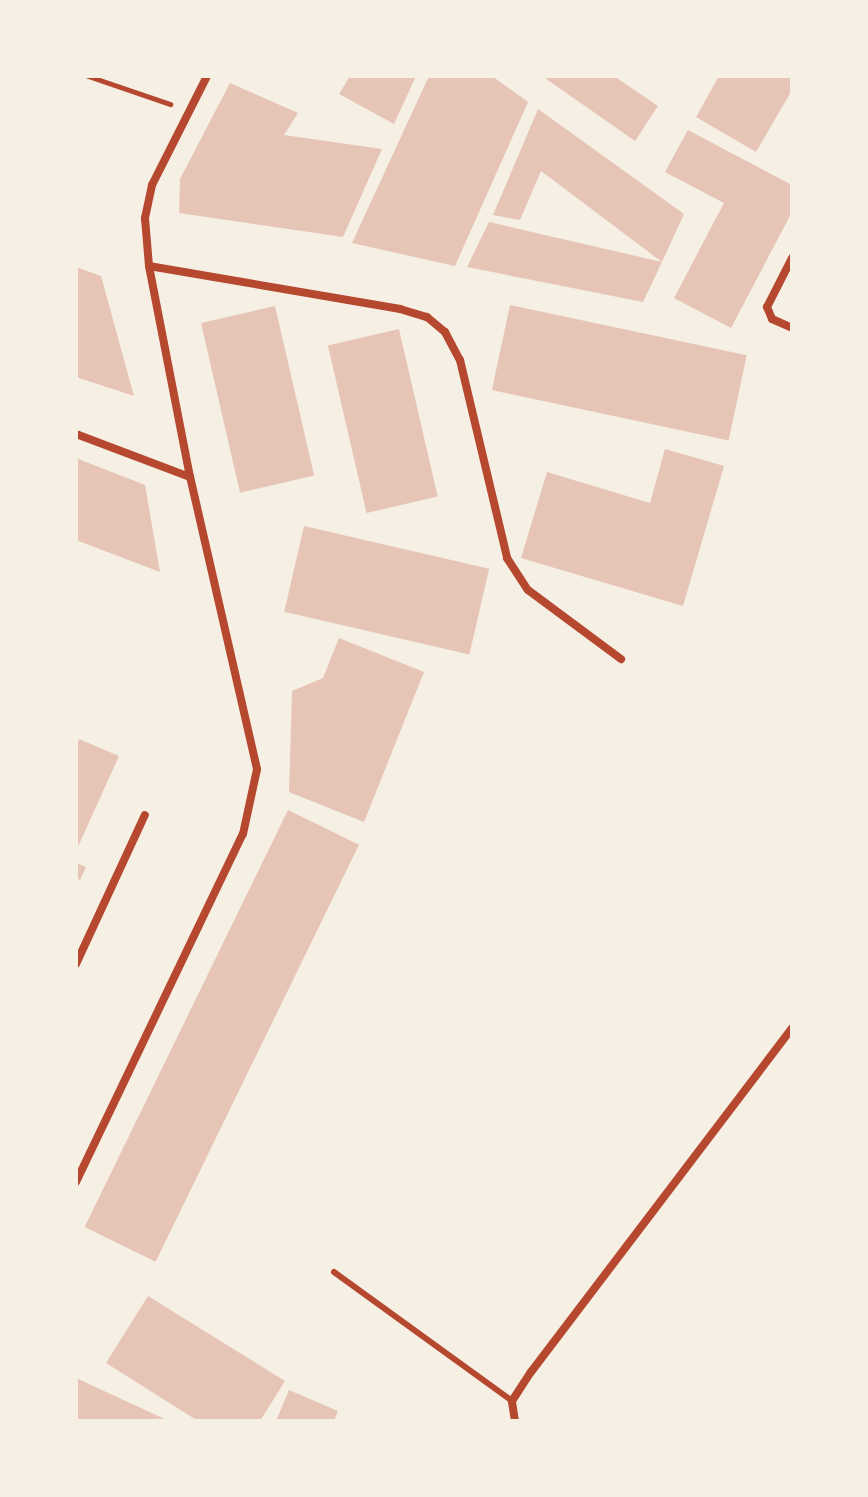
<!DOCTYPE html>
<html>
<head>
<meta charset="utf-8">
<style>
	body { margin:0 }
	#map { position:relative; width:868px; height:1497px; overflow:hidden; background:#f6efe4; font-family:Overpass,sans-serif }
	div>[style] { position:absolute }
	.building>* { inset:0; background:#e6c5b7; transform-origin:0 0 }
	.path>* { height:5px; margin:-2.5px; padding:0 2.5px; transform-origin:2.5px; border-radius:2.5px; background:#b5482f }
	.service>* { height:6px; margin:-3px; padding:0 3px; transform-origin:3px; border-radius:3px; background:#b5482f }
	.minor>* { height:8px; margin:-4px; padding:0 4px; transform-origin:4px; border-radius:4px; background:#b5482f }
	span { translate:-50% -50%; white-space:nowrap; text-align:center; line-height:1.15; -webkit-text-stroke:8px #f6efe4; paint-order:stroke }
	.frame { position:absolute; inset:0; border:78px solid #f6efe4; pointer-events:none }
</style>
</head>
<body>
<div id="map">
	<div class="building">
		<div style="clip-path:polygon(350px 76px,416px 76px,394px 124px,339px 94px)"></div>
		<div style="clip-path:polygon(429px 76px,492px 76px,528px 102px,455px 266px,352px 243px)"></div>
		<div style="clip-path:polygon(542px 76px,614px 76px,658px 106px,635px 141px)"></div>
		<div style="clip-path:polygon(719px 76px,792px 76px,792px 90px,756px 152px,696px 117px)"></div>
		<div style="clip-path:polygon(230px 83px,298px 113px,284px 135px,382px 149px,343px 237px,179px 213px,180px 179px)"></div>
		<div style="clip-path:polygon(538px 109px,684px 214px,662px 262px,541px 171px,520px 220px,493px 215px)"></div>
		<div style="clip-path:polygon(688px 130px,792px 185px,792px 212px,731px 328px,674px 298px,724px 203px,665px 172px)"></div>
		<div style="clip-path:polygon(489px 222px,662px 262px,643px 302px,467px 267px)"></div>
		<div style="clip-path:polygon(76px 267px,101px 276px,134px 396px,76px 377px)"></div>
		<div style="left:510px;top:305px;width:242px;height:87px;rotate:12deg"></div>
		<div style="left:275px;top:306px;width:174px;height:76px;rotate:77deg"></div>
		<div style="left:399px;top:329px;width:172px;height:73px;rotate:77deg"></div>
		<div style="clip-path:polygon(665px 449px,724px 466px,683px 606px,521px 558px,547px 472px,650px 503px)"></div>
		<div style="clip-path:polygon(76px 458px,145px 485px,160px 572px,76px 540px)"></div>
		<div style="left:304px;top:526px;width:190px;height:88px;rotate:13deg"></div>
		<div style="clip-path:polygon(339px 638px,424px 672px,364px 822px,289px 792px,292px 691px,323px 678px)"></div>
		<div style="clip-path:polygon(79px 739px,119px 756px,76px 851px,76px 746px)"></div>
		<div style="left:288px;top:810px;width:79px;height:464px;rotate:26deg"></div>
		<div style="clip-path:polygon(76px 863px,86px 867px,80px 880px,76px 878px)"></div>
		<div style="clip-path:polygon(148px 1296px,285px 1381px,260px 1421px,198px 1421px,106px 1363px)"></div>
		<div style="clip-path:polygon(76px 1378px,169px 1421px,76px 1421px)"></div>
		<div style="clip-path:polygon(289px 1390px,338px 1411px,334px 1421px,276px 1421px)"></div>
	</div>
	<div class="path">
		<div style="left:88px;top:76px;width:87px;rotate:18.9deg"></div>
	</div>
	<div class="service">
		<div style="left:334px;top:1272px;width:220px;rotate:35.9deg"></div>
	</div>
	<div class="minor">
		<div style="left:792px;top:258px;width:55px;rotate:117deg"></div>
		<div style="left:767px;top:307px;width:13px;rotate:67deg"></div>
		<div style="left:772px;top:319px;width:22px;rotate:24deg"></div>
		<div style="left:149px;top:266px;width:255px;rotate:9.7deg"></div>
		<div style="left:400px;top:309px;width:28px;rotate:17deg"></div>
		<div style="left:427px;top:317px;width:23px;rotate:40deg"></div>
		<div style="left:445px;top:332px;width:32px;rotate:62deg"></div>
		<div style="left:460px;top:360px;width:204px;rotate:76.6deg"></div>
		<div style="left:507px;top:558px;width:38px;rotate:57deg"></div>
		<div style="left:528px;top:590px;width:116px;rotate:36.6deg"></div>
		<div style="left:76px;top:434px;width:122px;rotate:20.7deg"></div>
		<div style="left:76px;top:964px;width:164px;rotate:-65.2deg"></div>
		<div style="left:76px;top:1182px;width:386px;rotate:-64.4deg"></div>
		<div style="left:243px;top:834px;width:66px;rotate:-77.8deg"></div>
		<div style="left:257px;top:769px;width:300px;rotate:-102.9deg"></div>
		<div style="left:190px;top:477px;width:215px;rotate:-101deg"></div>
		<div style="left:149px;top:266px;width:48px;rotate:-94.8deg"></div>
		<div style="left:145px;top:218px;width:34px;rotate:-78deg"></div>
		<div style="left:152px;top:185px;width:122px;rotate:-63.2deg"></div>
		<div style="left:515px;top:1421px;width:20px;rotate:-99deg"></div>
		<div style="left:512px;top:1401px;width:35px;rotate:-57deg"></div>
		<div style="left:531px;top:1372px;width:432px;rotate:-52.8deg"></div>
	</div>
	<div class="frame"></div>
</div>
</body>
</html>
